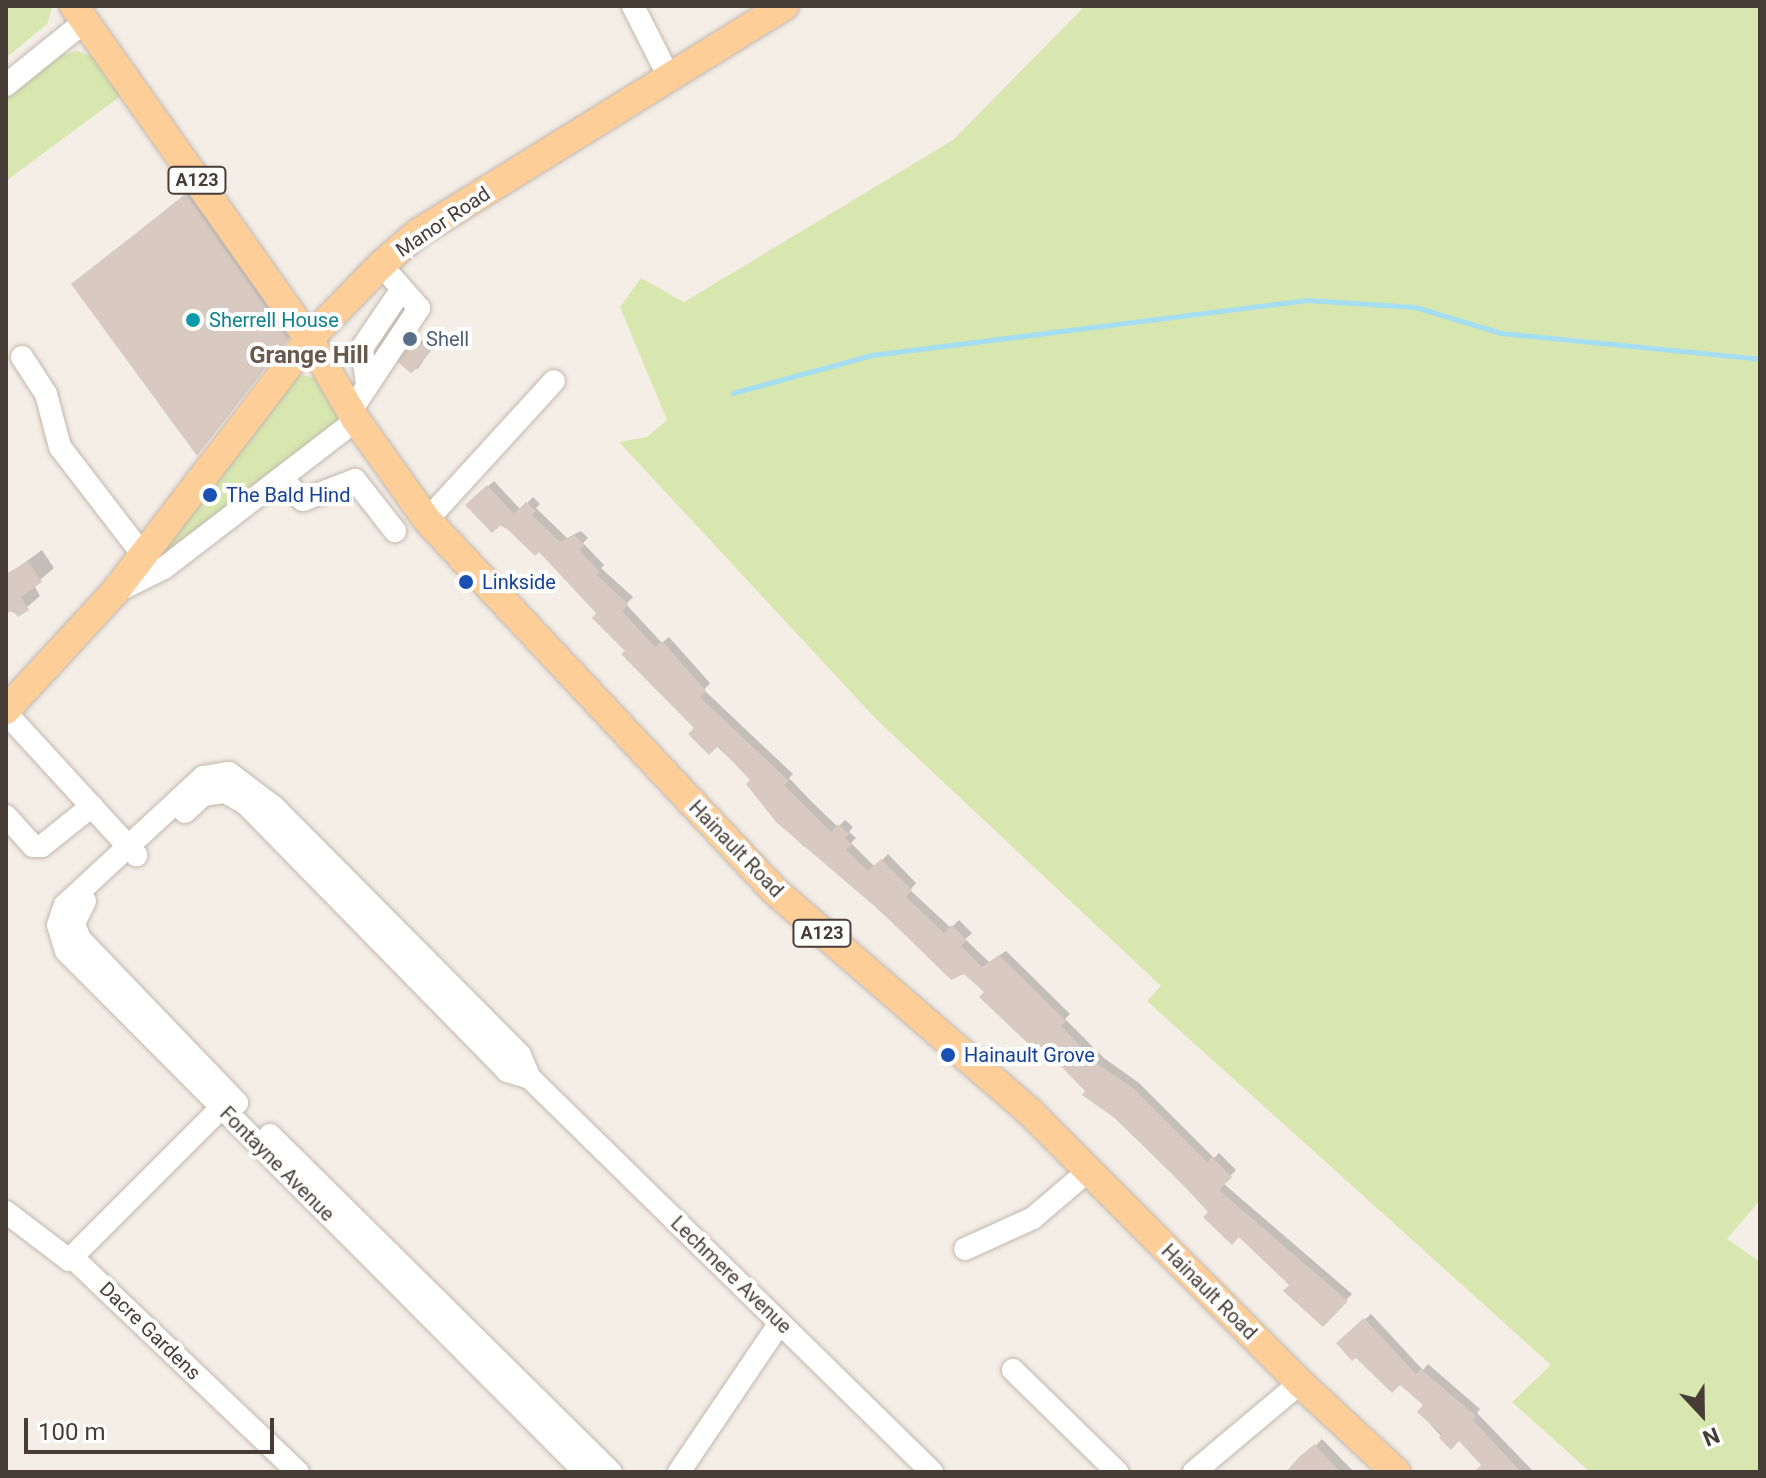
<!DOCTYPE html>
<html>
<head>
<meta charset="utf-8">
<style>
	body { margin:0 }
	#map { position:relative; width:1766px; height:1478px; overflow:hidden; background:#f4eee7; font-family:Roboto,sans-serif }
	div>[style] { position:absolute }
	.green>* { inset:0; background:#d8e7b0 }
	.shadow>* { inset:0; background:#0003 }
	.stream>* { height:5px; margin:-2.5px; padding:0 2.5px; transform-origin:2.5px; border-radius:2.5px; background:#a4def0 }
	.building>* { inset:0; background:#d8cac0; transform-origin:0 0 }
	.roads { filter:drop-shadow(0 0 2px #c2b7ad) drop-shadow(0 0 2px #c2b7ad) }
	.minor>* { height:22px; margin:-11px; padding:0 11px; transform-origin:11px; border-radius:11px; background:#fff }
	.major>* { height:28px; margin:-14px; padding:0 14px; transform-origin:14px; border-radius:14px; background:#fdce97 }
	.dots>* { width:22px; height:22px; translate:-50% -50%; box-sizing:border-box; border:4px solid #fff; border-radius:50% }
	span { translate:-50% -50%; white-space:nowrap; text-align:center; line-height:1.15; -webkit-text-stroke:8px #fff; paint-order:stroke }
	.shield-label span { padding:2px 6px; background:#fff; border:2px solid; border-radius:6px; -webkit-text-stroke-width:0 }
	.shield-label { font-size:18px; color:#473d36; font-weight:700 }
	.street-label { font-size:20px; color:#473d36 }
	.culture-label { font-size:20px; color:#0d838f }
	.left { translate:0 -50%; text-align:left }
	.service-label { font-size:20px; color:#4e5e75 }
	.transit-label { font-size:20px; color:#164399 }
	.quarter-label { font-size:24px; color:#69594d; font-weight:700 }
	.frame { position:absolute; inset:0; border:8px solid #473d36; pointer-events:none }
	.north { position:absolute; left:1662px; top:1374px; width:80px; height:80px; -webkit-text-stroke:6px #fff; paint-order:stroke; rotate:158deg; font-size:22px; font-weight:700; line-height:32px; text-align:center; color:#473d36 }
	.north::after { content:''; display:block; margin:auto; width:28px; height:36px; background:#473d36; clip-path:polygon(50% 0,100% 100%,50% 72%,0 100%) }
	.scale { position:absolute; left:24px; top:1418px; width:250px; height:36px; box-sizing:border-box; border:4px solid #473d36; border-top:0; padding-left:10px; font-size:24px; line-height:28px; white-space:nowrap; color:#473d36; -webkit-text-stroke:6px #fff; paint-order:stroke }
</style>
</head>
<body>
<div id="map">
	<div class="green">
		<div style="clip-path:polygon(6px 6px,53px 6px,47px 24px,6px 58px)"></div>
		<div style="clip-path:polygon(1085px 6px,1760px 6px,1760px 1200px,1727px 1239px,1760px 1262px,1760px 1472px,1590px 1472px,1512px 1402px,1551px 1365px,1147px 1001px,1161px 986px,876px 719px,619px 442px,647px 437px,667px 420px,620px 307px,641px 278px,684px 302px,953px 140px)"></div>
		<div style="clip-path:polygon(77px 51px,94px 57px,122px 95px,6px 181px,6px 99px,59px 55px)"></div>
		<div style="clip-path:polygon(295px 374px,317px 378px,347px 419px,138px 577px)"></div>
	</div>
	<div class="shadow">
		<div style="clip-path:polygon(199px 183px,299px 325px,197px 452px,74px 284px)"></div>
		<div style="clip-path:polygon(422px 340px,432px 347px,418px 369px,402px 363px)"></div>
		<div style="clip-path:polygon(494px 481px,521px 510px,533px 497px,540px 504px,536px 508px,567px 538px,581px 531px,588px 538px,583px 543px,604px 565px,601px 568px,633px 597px,626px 604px,662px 643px,669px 637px,710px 683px,704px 690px,793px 774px,789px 778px,812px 802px,838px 827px,845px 820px,853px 827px,849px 832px,856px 838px,851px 843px,875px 867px,888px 854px,916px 883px,910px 890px,951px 928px,959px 920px,972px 933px,965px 939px,989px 962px,1006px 951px,1070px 1014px,1065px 1019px,1104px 1058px,1139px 1083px,1214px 1158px,1219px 1153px,1236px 1170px,1223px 1183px,1352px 1294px,1323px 1324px,1292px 1284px,1211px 1212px,986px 992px,964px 972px,951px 978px,808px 843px,804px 847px,759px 800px,753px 780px,697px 728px,540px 549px,468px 505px)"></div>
		<div style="clip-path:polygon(42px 550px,54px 568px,34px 585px,40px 596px,18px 615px,6px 608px,6px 576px)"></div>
		<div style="clip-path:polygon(1371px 1314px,1423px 1370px,1428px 1364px,1480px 1409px,1477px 1413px,1534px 1472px,1480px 1472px,1484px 1465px,1460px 1438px,1451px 1447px,1419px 1412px,1426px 1405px,1345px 1337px)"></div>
		<div style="clip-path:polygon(1322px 1439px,1354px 1472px,1299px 1472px,1296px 1466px)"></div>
	</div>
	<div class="stream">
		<div style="left:733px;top:393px;width:144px;rotate:-15.3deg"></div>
		<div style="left:872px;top:355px;width:437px;rotate:-7.2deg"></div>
		<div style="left:1306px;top:300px;width:109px;rotate:3.7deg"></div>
		<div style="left:1415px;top:307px;width:90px;rotate:16.8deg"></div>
		<div style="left:1501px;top:333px;width:260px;rotate:5.7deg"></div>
	</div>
	<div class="building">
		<div style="clip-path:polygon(186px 194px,288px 339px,197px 456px,71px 284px)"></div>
		<div style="left:416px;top:338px;width:20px;height:30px;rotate:41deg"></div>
		<div style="clip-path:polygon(487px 485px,514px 514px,526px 502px,536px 511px,532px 515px,560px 542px,575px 535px,584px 545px,579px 550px,600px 572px,597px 575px,628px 604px,622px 611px,655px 647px,662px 641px,706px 691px,700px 697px,789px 781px,784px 785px,831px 832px,838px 824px,849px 834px,845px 838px,852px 845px,846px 850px,868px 871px,881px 859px,912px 890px,906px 897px,944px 933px,952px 925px,967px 940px,961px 946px,982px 967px,999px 955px,1066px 1021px,1061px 1026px,1098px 1064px,1133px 1088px,1207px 1162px,1212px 1157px,1232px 1177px,1219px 1190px,1348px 1301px,1323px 1327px,1283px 1291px,1289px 1285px,1239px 1237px,1232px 1245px,1203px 1217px,1208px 1212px,1182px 1184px,1119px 1121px,1082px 1095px,1085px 1091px,1052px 1057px,1036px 1051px,979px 997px,984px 992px,964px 974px,951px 980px,886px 916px,776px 822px,746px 784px,750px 780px,718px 746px,709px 755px,688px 734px,694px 728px,621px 654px,625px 651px,592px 618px,596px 613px,539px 552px,535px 556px,502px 524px,492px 533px,465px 505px)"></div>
		<div style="clip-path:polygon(28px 561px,42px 582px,21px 597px,29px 610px,18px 617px,13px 610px,6px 614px,6px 574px)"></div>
		<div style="clip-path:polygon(1364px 1318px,1416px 1374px,1421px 1369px,1476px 1416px,1473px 1420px,1521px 1472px,1474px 1472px,1481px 1465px,1459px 1441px,1451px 1450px,1439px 1438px,1442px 1434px,1417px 1412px,1423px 1405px,1400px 1385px,1392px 1393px,1356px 1358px,1352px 1361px,1336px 1343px)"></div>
		<div style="clip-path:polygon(1315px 1444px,1340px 1472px,1286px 1472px,1299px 1457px)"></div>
	</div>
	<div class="roads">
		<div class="minor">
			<div style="left:633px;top:6px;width:80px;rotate:63.1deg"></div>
			<div style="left:6px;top:85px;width:100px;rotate:-38.9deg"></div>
			<div style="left:22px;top:357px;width:44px;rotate:57deg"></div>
			<div style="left:46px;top:394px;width:55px;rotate:75.2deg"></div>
			<div style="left:60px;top:447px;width:136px;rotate:52.5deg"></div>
			<div style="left:367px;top:384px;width:36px;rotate:-98deg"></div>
			<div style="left:362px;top:348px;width:71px;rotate:-55.9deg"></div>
			<div style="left:352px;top:409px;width:121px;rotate:-56.4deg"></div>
			<div style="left:419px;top:308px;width:57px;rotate:-131.5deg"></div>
			<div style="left:281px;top:478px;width:31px;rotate:45deg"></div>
			<div style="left:303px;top:500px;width:56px;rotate:-21deg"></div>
			<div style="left:355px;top:480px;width:65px;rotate:51.9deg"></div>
			<div style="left:427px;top:520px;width:188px;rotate:-47.6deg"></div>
			<div style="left:118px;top:591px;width:51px;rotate:-26.6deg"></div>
			<div style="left:164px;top:568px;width:242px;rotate:-37.6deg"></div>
			<div style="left:6px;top:713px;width:193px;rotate:47.5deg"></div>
			<div style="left:185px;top:812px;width:25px;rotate:-43deg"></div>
			<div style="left:203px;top:795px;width:22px;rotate:-8deg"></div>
			<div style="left:225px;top:792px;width:23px;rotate:29deg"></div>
			<div style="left:245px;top:803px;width:375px;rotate:45.6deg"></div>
			<div style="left:507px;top:1071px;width:24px;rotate:17deg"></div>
			<div style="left:6px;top:816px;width:40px;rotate:48deg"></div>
			<div style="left:33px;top:846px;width:9px"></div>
			<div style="left:42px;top:846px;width:64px;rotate:-38.7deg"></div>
			<div style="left:85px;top:901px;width:25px;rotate:116deg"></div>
			<div style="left:74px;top:924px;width:16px;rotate:68deg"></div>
			<div style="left:80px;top:939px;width:227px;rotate:46.2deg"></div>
			<div style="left:270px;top:1135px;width:479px;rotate:44.7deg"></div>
			<div style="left:6px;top:1212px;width:79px;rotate:37.3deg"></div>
			<div style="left:69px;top:1260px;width:229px;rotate:-45deg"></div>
			<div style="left:965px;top:1249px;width:75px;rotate:-24.5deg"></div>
			<div style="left:1033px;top:1218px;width:72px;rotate:-40.5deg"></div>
			<div style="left:72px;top:1257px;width:312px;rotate:43.6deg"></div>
			<div style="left:1013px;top:1370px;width:146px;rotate:44.4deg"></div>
			<div style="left:585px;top:1472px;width:735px;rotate:-134.89deg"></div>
			<div style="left:66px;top:951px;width:27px;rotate:-107deg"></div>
			<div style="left:58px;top:925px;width:21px;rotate:-71deg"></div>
			<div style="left:65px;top:905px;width:188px;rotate:-42.8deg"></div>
			<div style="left:203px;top:777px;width:26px;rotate:-9deg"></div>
			<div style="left:229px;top:773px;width:56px;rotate:37.1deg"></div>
			<div style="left:274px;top:807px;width:349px;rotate:45.2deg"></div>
			<div style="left:520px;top:1055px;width:25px;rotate:67deg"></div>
			<div style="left:530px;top:1078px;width:563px;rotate:44.42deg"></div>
			<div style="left:679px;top:1472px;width:180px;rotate:-55.9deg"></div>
			<div style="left:1194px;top:1472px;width:138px;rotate:-40deg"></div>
		</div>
		<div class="major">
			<div style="left:74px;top:6px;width:408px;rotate:54.8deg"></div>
			<div style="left:309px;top:339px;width:94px;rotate:59.9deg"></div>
			<div style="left:356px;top:420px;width:123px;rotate:54.6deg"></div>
			<div style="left:427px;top:520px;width:509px;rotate:46.83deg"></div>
			<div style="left:775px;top:891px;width:337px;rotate:40.9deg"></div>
			<div style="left:1030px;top:1112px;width:383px;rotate:45.1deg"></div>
			<div style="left:1300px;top:1383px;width:131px;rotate:42.8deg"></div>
			<div style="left:6px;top:710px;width:159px;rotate:-47.3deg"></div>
			<div style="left:114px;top:593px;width:320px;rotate:-52.5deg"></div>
			<div style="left:309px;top:339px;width:103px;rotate:-45.8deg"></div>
			<div style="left:381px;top:265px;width:49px;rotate:-40.9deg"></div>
			<div style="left:418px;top:233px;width:431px;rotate:-31.8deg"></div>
		</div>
	</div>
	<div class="dots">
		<div style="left:193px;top:320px;background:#0f9aa8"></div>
		<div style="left:410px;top:339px;background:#5c6f8a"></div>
		<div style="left:210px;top:495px;background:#1a4fb4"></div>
		<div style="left:466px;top:582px;background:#1a4fb4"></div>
		<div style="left:948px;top:1055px;background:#1a4fb4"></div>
	</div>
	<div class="shield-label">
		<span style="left:197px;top:180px">A123</span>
		<span style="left:822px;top:933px">A123</span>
	</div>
	<div class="street-label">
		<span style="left:443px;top:222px;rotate:-34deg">Manor Road</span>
		<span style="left:736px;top:849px;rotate:46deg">Hainault Road</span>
		<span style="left:277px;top:1164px;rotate:45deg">Fontayne Avenue</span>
		<span style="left:731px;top:1275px;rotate:44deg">Lechmere Avenue</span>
		<span style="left:1209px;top:1292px;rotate:45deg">Hainault Road</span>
		<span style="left:150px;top:1331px;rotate:44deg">Dacre Gardens</span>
	</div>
	<div class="culture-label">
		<span class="left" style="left:209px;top:320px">Sherrell House</span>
	</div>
	<div class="service-label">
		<span class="left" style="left:426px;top:339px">Shell</span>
	</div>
	<div class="transit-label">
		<span class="left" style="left:226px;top:495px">The Bald Hind</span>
		<span class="left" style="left:482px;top:582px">Linkside</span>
		<span class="left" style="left:964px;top:1055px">Hainault Grove</span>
	</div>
	<div class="quarter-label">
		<span style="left:309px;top:356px">Grange Hill</span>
	</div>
	<div class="frame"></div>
	<div class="north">N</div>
	<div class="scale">100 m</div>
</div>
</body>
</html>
